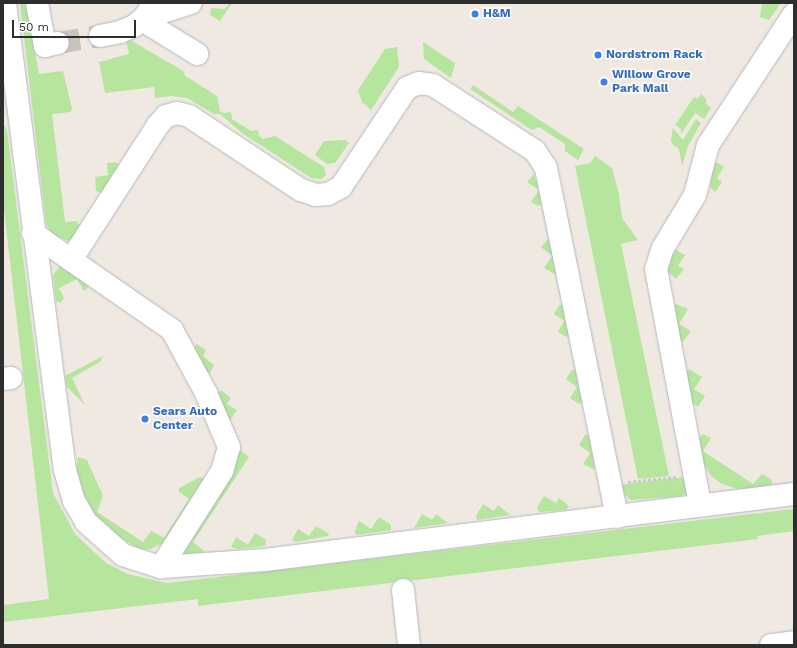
<!DOCTYPE html>
<html>
<head>
<meta charset="utf-8">
<style>
	body { margin:0 }
	#map { position:relative; width:797px; height:648px; overflow:hidden; background:#efe9e1; font-family:"Work Sans",sans-serif }
	div>[style] { position:absolute }
	.green>* { inset:0; background:#b6e59e }
	.minor-tunnel>* { height:22px; margin-top:-11px; transform-origin:0; background:repeating-linear-gradient(90deg,#c8c4bd 0 22px,transparent 0 33px) }
	.path>* { height:2.5px; margin-top:-1.25px; transform-origin:0; background:repeating-linear-gradient(90deg,#c9c9c9 0 3px,transparent 0 5px) }
	.roads { filter:drop-shadow(0 0 1px #b4b7c1) drop-shadow(0 0 1px #b4b7c1) }
	.minor>* { height:22px; margin:-11px; padding:0 11px; transform-origin:11px; border-radius:11px; background:#fff }
	.dots>* { width:11px; height:11px; translate:-50% -50%; box-sizing:border-box; border:2px solid #fff; border-radius:50% }
	span { translate:-50% -50%; white-space:nowrap; text-align:center; line-height:1.15; -webkit-text-stroke:3px #fff; paint-order:stroke }
	.shop-label { font-size:12px; color:#366cbe; font-weight:700 }
	.left { translate:0 -50%; text-align:left }
	.frame { position:absolute; inset:0; border:4px solid #2e2e2e; pointer-events:none }
	.scale { position:absolute; left:12px; top:20px; width:124px; height:18px; box-sizing:border-box; border:2px solid #2e2e2e; border-top:0; padding-left:5px; font-size:12px; line-height:14px; white-space:nowrap; color:#2e2e2e; -webkit-text-stroke:3px #fff; paint-order:stroke }
</style>
</head>
<body>
<div id="map">
	<div class="green">
		<div style="clip-path:polygon(20px 3px,26px 3px,39px 74px,63px 71px,72px 109px,71px 112px,52px 114px,65px 222px,76px 221px,82px 228px,76px 238px,68px 241px,51px 234px,46px 223px)"></div>
		<div style="clip-path:polygon(229px 3px,232px 3px,220px 21px,210px 15px,211px 8px,225px 9px)"></div>
		<div style="clip-path:polygon(762px 3px,781px 3px,769px 20px,760px 17px)"></div>
		<div style="clip-path:polygon(125px 37px,185px 72px,184px 75px,217px 96px,220px 111px,224px 113px,231px 112px,232px 119px,251px 131px,258px 130px,259px 136px,263px 139px,275px 136px,324px 167px,326px 175px,321px 179px,311px 178px,242px 133px,220px 114px,214px 114px,187px 98px,171px 96px,155px 98px,154px 87px,105px 93px,99px 62px,129px 54px)"></div>
		<div style="clip-path:polygon(423px 42px,455px 63px,451px 78px,424px 59px)"></div>
		<div style="clip-path:polygon(397px 47px,399px 67px,371px 110px,362px 102px,358px 90px,385px 49px)"></div>
		<div style="clip-path:polygon(473px 85px,513px 112px,518px 106px,584px 149px,578px 160px,565px 151px,565px 144px,539px 127px,532px 130px,470px 89px)"></div>
		<div style="clip-path:polygon(701px 94px,706px 99px,706px 104px,711px 108px,704px 119px,695px 113px,681px 134px,681px 129px,675px 125px,694px 97px,698px 99px)"></div>
		<div style="clip-path:polygon(696px 119px,701px 123px,688px 146px,682px 166px,679px 149px,673px 145px,671px 140px,673px 128px,683px 140px)"></div>
		<div style="clip-path:polygon(3px 123px,7px 130px,53px 493px,75px 534px,106px 563px,128px 574px,167px 583px,794px 509px,794px 531px,757px 536px,758px 539px,198px 606px,198px 599px,3px 622px,3px 605px,49px 599px,3px 201px)"></div>
		<div style="clip-path:polygon(345px 140px,349px 143px,335px 163px,327px 164px,315px 155px,324px 141px)"></div>
		<div style="clip-path:polygon(595px 156px,612px 168px,619px 194px,622px 218px,638px 240px,621px 244px,669px 476px,638px 479px,575px 166px,590px 163px)"></div>
		<div style="clip-path:polygon(115px 162px,121px 165px,102px 193px,96px 191px,95px 177px,108px 175px,107px 163px)"></div>
		<div style="clip-path:polygon(714px 163px,719px 163px,724px 167px,717px 178px,722px 182px,715px 192px,710px 187px)"></div>
		<div style="clip-path:polygon(534px 174px,543px 203px,538px 206px,531px 202px,539px 190px,527px 182px)"></div>
		<div style="clip-path:polygon(548px 239px,551px 240px,558px 274px,556px 275px,544px 268px,552px 256px,541px 247px)"></div>
		<div style="clip-path:polygon(674px 249px,685px 255px,678px 266px,684px 269px,676px 279px,667px 271px)"></div>
		<div style="clip-path:polygon(60px 266px,66px 267px,90px 285px,84px 291px,77px 279px,59px 288px,64px 298px,60px 303px,56px 301px,53px 275px)"></div>
		<div style="clip-path:polygon(676px 304px,688px 309px,679px 324px,691px 331px,683px 342px,679px 339px,674px 306px)"></div>
		<div style="clip-path:polygon(559px 305px,563px 305px,569px 338px,558px 332px,564px 321px,554px 314px)"></div>
		<div style="clip-path:polygon(197px 344px,206px 350px,203px 356px,214px 365px,210px 373px,206px 373px,193px 349px)"></div>
		<div style="clip-path:polygon(103px 356px,100px 362px,72px 378px,85px 405px,67px 387px,65px 376px)"></div>
		<div style="clip-path:polygon(689px 369px,702px 377px,694px 389px,705px 396px,698px 407px,692px 403px,686px 373px)"></div>
		<div style="clip-path:polygon(572px 370px,576px 370px,582px 402px,579px 404px,570px 398px,577px 387px,566px 379px)"></div>
		<div style="clip-path:polygon(221px 390px,231px 398px,227px 404px,237px 410px,231px 419px,228px 419px,218px 393px)"></div>
		<div style="clip-path:polygon(703px 434px,711px 438px,703px 451px,753px 484px,762px 474px,771px 479px,772px 483px,768px 486px,738px 489px,722px 484px,711px 476px,704px 464px,698px 440px)"></div>
		<div style="clip-path:polygon(585px 435px,589px 435px,595px 470px,583px 464px,590px 453px,579px 445px)"></div>
		<div style="clip-path:polygon(239px 449px,249px 457px,193px 542px,205px 552px,184px 555px,183px 549px,234px 473px,235px 456px)"></div>
		<div style="clip-path:polygon(78px 457px,87px 460px,103px 496px,97px 512px,143px 542px,151px 531px,164px 538px,189px 499px,179px 492px,179px 488px,200px 477px,205px 479px,165px 542px,151px 549px,140px 549px,111px 532px,94px 515px,82px 493px,76px 471px)"></div>
		<div style="clip-path:polygon(692px 476px,688px 492px,681px 496px,631px 500px,621px 492px,619px 485px)"></div>
		<div style="clip-path:polygon(544px 496px,556px 503px,559px 498px,569px 506px,566px 510px,539px 512px,537px 508px)"></div>
		<div style="clip-path:polygon(483px 504px,494px 511px,498px 505px,510px 515px,477px 520px,476px 516px)"></div>
		<div style="clip-path:polygon(422px 514px,432px 520px,436px 514px,448px 523px,414px 528px)"></div>
		<div style="clip-path:polygon(379px 517px,391px 525px,391px 530px,358px 535px,354px 533px,359px 521px,371px 529px)"></div>
		<div style="clip-path:polygon(316px 526px,329px 534px,328px 536px,295px 542px,292px 540px,298px 529px,309px 536px)"></div>
		<div style="clip-path:polygon(255px 533px,266px 540px,265px 546px,238px 549px,231px 547px,236px 537px,248px 545px)"></div>
	</div>
	<div class="minor-tunnel">
		<div style="left:58px;top:43px;width:43px;rotate:-9.5deg"></div>
	</div>
	<div class="path">
		<div style="left:628px;top:482px;width:49px;rotate:-5.8deg"></div>
	</div>
	<div class="roads">
		<div class="minor">
			<div style="left:5px;top:3px;width:471px;rotate:82.7deg"></div>
			<div style="left:65px;top:470px;width:32px;rotate:74deg"></div>
			<div style="left:74px;top:501px;width:24px;rotate:60deg"></div>
			<div style="left:86px;top:522px;width:50px;rotate:41.7deg"></div>
			<div style="left:123px;top:555px;width:40px;rotate:18deg"></div>
			<div style="left:161px;top:567px;width:104px;rotate:-3.9deg"></div>
			<div style="left:265px;top:560px;width:533px;rotate:-7.11deg"></div>
			<div style="left:37px;top:3px;width:44px;rotate:79.5deg"></div>
			<div style="left:45px;top:46px;width:13px;rotate:-13deg"></div>
			<div style="left:144px;top:18px;width:49px;rotate:-17.7deg"></div>
			<div style="left:142px;top:20px;width:65px;rotate:31.7deg"></div>
			<div style="left:100px;top:36px;width:20px;rotate:-11deg"></div>
			<div style="left:120px;top:32px;width:15px;rotate:-23deg"></div>
			<div style="left:134px;top:26px;width:13px;rotate:-39deg"></div>
			<div style="left:144px;top:18px;width:18px;rotate:-56deg"></div>
			<div style="left:33px;top:233px;width:47px;rotate:35.4deg"></div>
			<div style="left:71px;top:260px;width:161px;rotate:-57.2deg"></div>
			<div style="left:158px;top:125px;width:12px;rotate:-48deg"></div>
			<div style="left:166px;top:116px;width:11px;rotate:-15deg"></div>
			<div style="left:177px;top:113px;width:12px;rotate:14deg"></div>
			<div style="left:189px;top:116px;width:134px;rotate:33.5deg"></div>
			<div style="left:301px;top:190px;width:16px;rotate:18deg"></div>
			<div style="left:316px;top:195px;width:12px;rotate:-5deg"></div>
			<div style="left:328px;top:194px;width:15px;rotate:-28deg"></div>
			<div style="left:341px;top:187px;width:119px;rotate:-56.3deg"></div>
			<div style="left:407px;top:88px;width:13px;rotate:-23deg"></div>
			<div style="left:419px;top:83px;width:14px;rotate:8deg"></div>
			<div style="left:433px;top:85px;width:121px;rotate:32.9deg"></div>
			<div style="left:535px;top:151px;width:20px;rotate:57deg"></div>
			<div style="left:546px;top:168px;width:356px;rotate:78.5deg"></div>
			<div style="left:71px;top:260px;width:123px;rotate:34.7deg"></div>
			<div style="left:172px;top:330px;width:72px;rotate:61.6deg"></div>
			<div style="left:206px;top:393px;width:59px;rotate:66.9deg"></div>
			<div style="left:229px;top:447px;width:25px;rotate:106deg"></div>
			<div style="left:222px;top:471px;width:114px;rotate:122.4deg"></div>
			<div style="left:3px;top:379px;width:8px;rotate:-7deg"></div>
			<div style="left:700px;top:504px;width:239px;rotate:-100.6deg"></div>
			<div style="left:656px;top:269px;width:22px;rotate:-72deg"></div>
			<div style="left:663px;top:248px;width:62px;rotate:-58.9deg"></div>
			<div style="left:695px;top:195px;width:52px;rotate:-75.4deg"></div>
			<div style="left:708px;top:145px;width:157px;rotate:-56.7deg"></div>
			<div style="left:403px;top:590px;width:55px;rotate:83.8deg"></div>
			<div style="left:771px;top:645px;width:23px;rotate:-7deg"></div>
		</div>
	</div>
	<div class="dots">
		<div style="left:475px;top:14px;background:#3f7fe0"></div>
		<div style="left:598px;top:55px;background:#3f7fe0"></div>
		<div style="left:604px;top:82px;background:#3f7fe0"></div>
		<div style="left:145px;top:419px;background:#3f7fe0"></div>
	</div>
	<div class="shop-label">
		<span class="left" style="left:483px;top:14px">H&amp;M</span>
		<span class="left" style="left:606px;top:55px">Nordstrom Rack</span>
		<span class="left" style="left:612px;top:82px">Willow Grove<br>Park Mall</span>
		<span class="left" style="left:153px;top:419px">Sears Auto<br>Center</span>
	</div>
	<div class="frame"></div>
	<div class="scale">50 m</div>
</div>
</body>
</html>
